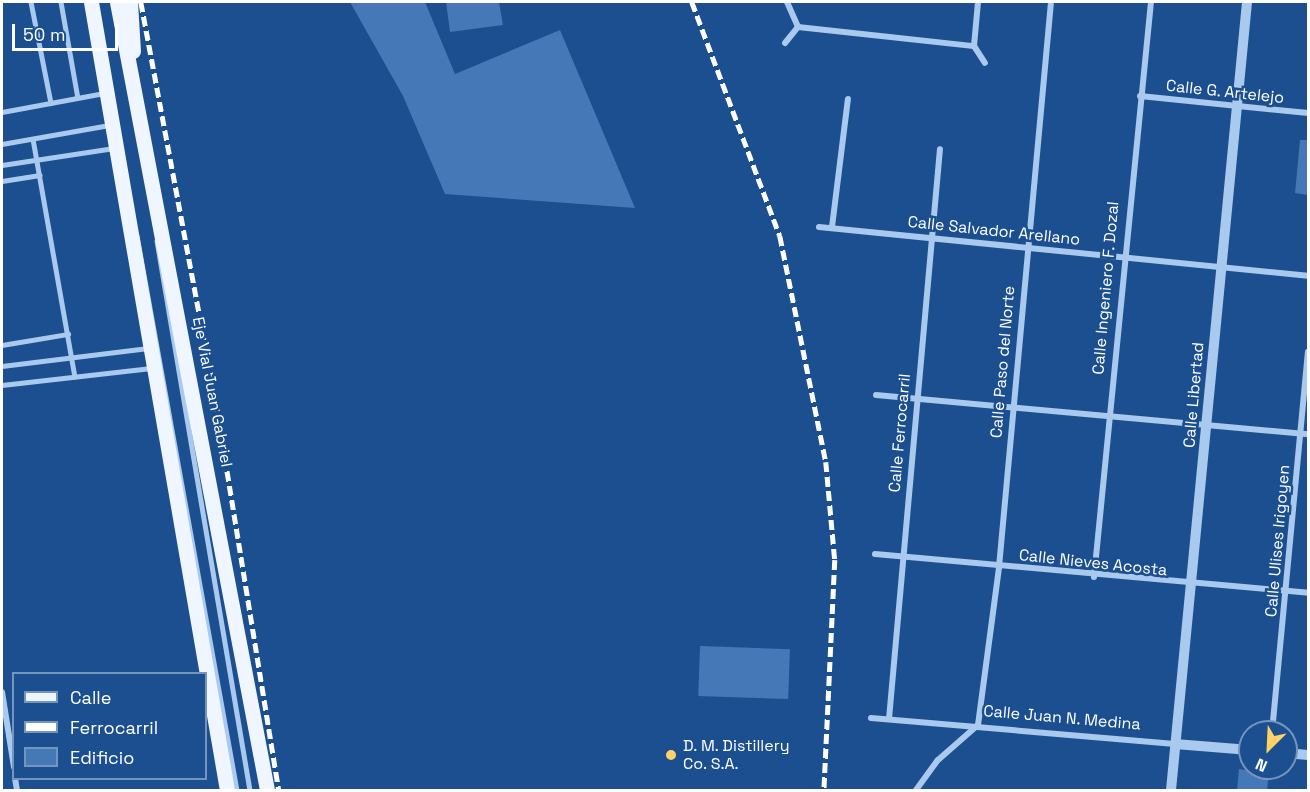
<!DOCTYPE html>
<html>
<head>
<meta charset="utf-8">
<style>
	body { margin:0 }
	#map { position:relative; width:1310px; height:792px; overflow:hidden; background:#1b4f8f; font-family:"Space Grotesk",sans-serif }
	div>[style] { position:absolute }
	.building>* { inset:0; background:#4478b7; transform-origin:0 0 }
	.service>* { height:4.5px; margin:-2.25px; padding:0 2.25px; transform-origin:2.25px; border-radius:2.25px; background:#a9c9ee }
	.minor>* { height:6px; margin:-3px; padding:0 3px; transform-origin:3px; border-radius:3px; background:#a9c9ee }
	.tertiary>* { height:10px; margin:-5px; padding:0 5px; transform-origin:5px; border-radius:5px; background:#a9c9ee }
	.primary>* { height:15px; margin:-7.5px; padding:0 7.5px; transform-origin:7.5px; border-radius:7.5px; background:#f0f6ff }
	.rail>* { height:4.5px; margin-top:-2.25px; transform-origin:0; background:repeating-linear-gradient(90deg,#fff 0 10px,transparent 0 14.5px) }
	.dots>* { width:16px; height:16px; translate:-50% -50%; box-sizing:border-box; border:3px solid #1b4f8f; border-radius:50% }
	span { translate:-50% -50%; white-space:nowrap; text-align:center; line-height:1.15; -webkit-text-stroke:5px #1b4f8f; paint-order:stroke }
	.street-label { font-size:16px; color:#fff }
	.poi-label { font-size:16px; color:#fff }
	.left { translate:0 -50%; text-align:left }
	.frame { position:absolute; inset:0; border:3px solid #fff; pointer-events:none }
	.legend { position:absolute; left:12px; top:672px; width:195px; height:108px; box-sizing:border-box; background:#1b4f8f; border:2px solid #7695bc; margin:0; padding:8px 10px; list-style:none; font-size:18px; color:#fff }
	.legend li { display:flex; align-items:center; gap:12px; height:30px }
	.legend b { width:30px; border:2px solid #7695bc }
	.north { position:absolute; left:1238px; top:720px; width:60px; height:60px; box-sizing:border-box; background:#1b4f8f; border:2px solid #7695bc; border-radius:50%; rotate:204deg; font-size:16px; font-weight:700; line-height:24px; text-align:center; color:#fff }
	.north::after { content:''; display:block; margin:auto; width:21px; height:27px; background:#ffd166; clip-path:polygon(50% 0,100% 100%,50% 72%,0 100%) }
	.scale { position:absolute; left:12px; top:24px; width:106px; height:27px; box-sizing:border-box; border:3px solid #fff; border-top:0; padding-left:8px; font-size:18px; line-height:21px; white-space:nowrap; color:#fff; -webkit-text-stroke:4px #1b4f8f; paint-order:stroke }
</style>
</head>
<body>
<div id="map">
	<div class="building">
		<div style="clip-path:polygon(350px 2px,425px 2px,455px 74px,560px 30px,635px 208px,445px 194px,403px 96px)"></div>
		<div style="clip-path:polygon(446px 2px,499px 2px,503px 25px,450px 32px)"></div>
		<div style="clip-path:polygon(1300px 140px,1308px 140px,1308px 195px,1295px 193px)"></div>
		<div style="left:700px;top:646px;width:90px;height:50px;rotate:2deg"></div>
		<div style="clip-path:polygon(1239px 769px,1269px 773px,1267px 790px,1237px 790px)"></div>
	</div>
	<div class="service">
		<div style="left:31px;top:2px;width:103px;rotate:78.8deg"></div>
		<div style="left:61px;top:2px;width:97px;rotate:80deg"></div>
		<div style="left:2px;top:112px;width:105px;rotate:-10.5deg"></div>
		<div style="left:33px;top:139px;width:241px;rotate:80deg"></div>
		<div style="left:2px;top:144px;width:110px;rotate:-10deg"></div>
		<div style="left:2px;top:165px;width:113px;rotate:-8.6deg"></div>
		<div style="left:2px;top:181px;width:38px;rotate:-9deg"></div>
		<div style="left:137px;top:236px;width:563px;rotate:79.77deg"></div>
		<div style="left:157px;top:241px;width:557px;rotate:80.39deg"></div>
		<div style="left:2px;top:345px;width:67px;rotate:-9.5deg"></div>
		<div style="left:2px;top:366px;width:147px;rotate:-7deg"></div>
		<div style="left:2px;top:385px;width:150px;rotate:-6.5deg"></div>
	</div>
	<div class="minor">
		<div style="left:787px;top:2px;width:27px;rotate:66deg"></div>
		<div style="left:798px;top:27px;width:177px;rotate:6.2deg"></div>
		<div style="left:785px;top:43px;width:21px;rotate:-51deg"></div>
		<div style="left:974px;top:46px;width:44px;rotate:-84.8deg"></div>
		<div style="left:974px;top:46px;width:20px;rotate:57deg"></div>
		<div style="left:1140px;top:96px;width:169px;rotate:5.8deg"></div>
		<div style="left:819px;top:227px;width:491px;rotate:5.7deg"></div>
		<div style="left:832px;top:227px;width:129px;rotate:-82.9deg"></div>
		<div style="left:876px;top:395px;width:434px;rotate:5.2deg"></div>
		<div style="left:875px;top:554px;width:435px;rotate:5.1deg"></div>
		<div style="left:1094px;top:577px;width:578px;rotate:-84.34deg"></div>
		<div style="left:2px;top:692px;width:76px;rotate:80.9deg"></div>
		<div style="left:871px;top:718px;width:305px;rotate:4.9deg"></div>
		<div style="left:889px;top:719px;width:572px;rotate:-84.89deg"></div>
		<div style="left:1272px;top:732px;width:382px;rotate:-84.6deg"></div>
		<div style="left:15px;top:778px;width:12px;rotate:81deg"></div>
		<div style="left:916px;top:790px;width:37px;rotate:-54deg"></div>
		<div style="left:938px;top:760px;width:53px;rotate:-41.2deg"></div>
		<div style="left:978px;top:725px;width:159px;rotate:-82.4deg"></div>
		<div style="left:999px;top:567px;width:567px;rotate:-84.74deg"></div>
	</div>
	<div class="tertiary">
		<div style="left:1175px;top:744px;width:75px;rotate:4.6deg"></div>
		<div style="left:1286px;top:753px;width:22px;rotate:5deg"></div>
		<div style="left:1171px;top:790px;width:792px;rotate:-84.49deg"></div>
	</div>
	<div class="primary">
		<div style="left:91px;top:2px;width:800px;rotate:80.21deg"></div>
		<div style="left:117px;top:2px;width:802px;rotate:79.22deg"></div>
		<div style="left:130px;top:2px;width:49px;rotate:86.5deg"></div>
	</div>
	<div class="rail">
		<div style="left:141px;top:2px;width:419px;rotate:79.4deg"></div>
		<div style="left:218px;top:414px;width:381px;rotate:80.8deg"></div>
		<div style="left:692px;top:2px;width:250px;rotate:69.4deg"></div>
		<div style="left:780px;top:236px;width:231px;rotate:78.5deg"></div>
		<div style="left:826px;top:462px;width:98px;rotate:84.8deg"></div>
		<div style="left:835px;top:560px;width:230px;rotate:92.7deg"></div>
	</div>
	<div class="dots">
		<div style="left:671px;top:755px;background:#ffd166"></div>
	</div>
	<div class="street-label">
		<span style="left:1225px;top:92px;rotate:6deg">Calle G. Artelejo</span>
		<span style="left:994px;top:231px;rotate:6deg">Calle Salvador Arellano</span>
		<span style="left:1106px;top:288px;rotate:-85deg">Calle Ingeniero F. Dozal</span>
		<span style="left:1003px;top:362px;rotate:-85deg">Calle Paso del Norte</span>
		<span style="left:212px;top:392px;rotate:79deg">Eje Vial Juan Gabriel</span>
		<span style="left:1194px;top:395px;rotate:-85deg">Calle Libertad</span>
		<span style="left:900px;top:433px;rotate:-85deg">Calle Ferrocarril</span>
		<span style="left:1278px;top:541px;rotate:-85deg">Calle Ulises Irigoyen</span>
		<span style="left:1093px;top:563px;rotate:6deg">Calle Nieves Acosta</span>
		<span style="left:1062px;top:718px;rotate:5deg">Calle Juan N. Medina</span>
	</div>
	<div class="poi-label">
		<span class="left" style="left:683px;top:755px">D. M. Distillery<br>Co. S.A.</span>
	</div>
	<div class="frame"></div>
	<ul class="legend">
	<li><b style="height:8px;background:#f0f6ff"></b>Calle</li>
	<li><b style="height:8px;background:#fff"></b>Ferrocarril</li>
	<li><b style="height:16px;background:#4478b7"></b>Edificio</li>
	</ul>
	<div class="north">N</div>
	<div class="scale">50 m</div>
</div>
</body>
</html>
